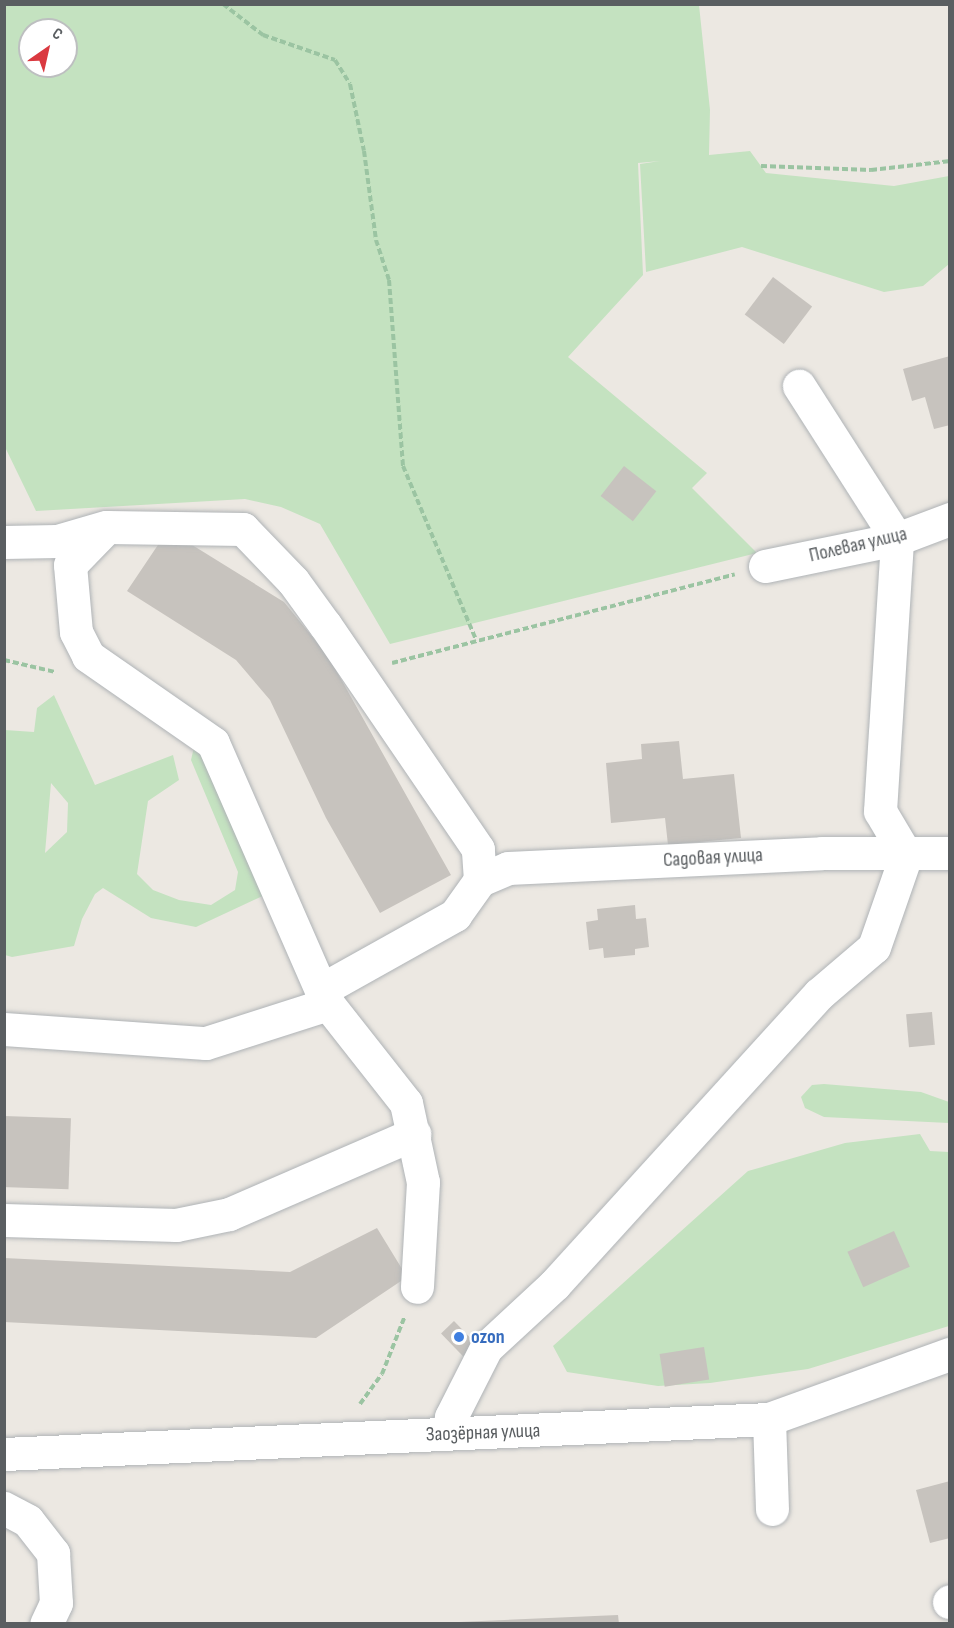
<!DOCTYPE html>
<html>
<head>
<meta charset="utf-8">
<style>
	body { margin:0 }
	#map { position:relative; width:954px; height:1628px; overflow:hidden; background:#ece8e2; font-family:"Sofia Sans Condensed",sans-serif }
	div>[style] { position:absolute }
	.green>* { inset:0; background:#c4e2c0 }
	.building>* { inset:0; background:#c7c3be; transform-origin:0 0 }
	.path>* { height:4px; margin-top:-2px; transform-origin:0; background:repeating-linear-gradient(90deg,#9bc4a2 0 6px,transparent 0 9px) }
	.roads { filter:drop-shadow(0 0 2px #afb3b6) drop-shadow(0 0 2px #afb3b6) }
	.minor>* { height:33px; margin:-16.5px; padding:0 16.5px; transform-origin:16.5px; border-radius:16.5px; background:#fff }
	.dots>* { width:16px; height:16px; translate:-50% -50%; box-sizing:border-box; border:3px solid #fff; border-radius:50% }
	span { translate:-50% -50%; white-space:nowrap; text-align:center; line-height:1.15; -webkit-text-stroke:4.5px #fff; paint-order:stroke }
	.street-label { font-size:20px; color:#5a5e61 }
	.shop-label { font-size:20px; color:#366cbe; font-weight:700 }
	.left { translate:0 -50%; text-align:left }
	.frame { position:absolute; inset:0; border:6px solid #5a5e61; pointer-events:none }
	.north { position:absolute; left:18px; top:18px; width:60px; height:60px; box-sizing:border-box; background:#fff; border:2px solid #bdbfc0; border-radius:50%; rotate:34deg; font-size:16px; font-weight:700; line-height:24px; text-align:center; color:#5a5e61 }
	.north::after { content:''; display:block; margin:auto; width:21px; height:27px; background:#da3940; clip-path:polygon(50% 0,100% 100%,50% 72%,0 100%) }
</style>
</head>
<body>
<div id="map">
	<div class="green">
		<div style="clip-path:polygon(evenodd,5px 5px,699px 5px,710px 110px,709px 155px,750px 151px,766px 173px,894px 186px,949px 176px,949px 264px,923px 286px,884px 292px,742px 247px,646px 272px,640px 164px,660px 161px,638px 163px,643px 275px,568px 357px,707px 473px,692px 488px,757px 553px,390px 644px,320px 524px,281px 507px,245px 499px,36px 511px,5px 447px,5px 5px,30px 30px,66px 30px,66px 66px,30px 66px,30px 30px)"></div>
		<div style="clip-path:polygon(evenodd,54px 695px,95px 785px,173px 755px,179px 780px,148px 801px,137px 874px,153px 890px,179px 900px,211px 905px,235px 890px,238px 872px,191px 760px,194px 747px,202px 748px,267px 894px,196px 927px,151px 918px,103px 888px,95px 894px,82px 919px,74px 946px,12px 957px,5px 955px,5px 730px,34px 732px,37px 708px,54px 695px,51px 783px,68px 803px,67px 832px,45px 853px,51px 783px)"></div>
		<div style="clip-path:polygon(824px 1084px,921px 1092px,949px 1102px,949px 1123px,824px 1117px,805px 1108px,801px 1097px,812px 1085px)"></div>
		<div style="clip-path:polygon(920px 1134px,930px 1151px,949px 1152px,949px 1326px,808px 1369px,710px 1383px,658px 1386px,567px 1372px,553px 1346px,748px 1171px,845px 1143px)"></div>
	</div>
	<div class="building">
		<div style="left:773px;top:277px;width:49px;height:47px;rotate:37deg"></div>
		<div style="clip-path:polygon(950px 356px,950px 425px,934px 429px,925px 397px,912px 401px,903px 369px)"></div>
		<div style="left:624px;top:466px;width:41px;height:38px;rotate:38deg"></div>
		<div style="clip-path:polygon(168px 530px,284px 602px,328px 656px,451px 875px,380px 913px,326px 818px,270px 700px,236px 660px,127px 591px)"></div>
		<div style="clip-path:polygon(679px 741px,683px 779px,734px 774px,741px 838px,668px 845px,665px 818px,611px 823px,606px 763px,642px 759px,641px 744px)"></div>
		<div style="clip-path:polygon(635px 905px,636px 919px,646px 918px,649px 947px,635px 949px,635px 955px,604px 958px,603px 948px,589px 950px,586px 922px,598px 920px,597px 909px)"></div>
		<div style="left:932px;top:1012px;width:33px;height:26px;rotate:85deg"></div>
		<div style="left:4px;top:1116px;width:67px;height:71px;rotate:2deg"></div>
		<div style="clip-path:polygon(377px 1228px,407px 1277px,316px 1338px,4px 1322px,4px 1258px,290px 1272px)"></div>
		<div style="left:894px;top:1231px;width:39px;height:51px;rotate:66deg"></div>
		<div style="left:454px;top:1321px;width:32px;height:18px;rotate:46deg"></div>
		<div style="left:704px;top:1347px;width:33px;height:45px;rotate:81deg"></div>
		<div style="clip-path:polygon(950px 1481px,950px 1538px,930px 1543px,916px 1490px)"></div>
		<div style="clip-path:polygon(618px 1615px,619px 1624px,459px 1624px,459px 1622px)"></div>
	</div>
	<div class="path">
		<div style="left:223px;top:4px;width:51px;rotate:37.8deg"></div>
		<div style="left:263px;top:35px;width:76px;rotate:19.1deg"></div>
		<div style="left:335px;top:60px;width:28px;rotate:58deg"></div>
		<div style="left:350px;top:84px;width:68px;rotate:78.2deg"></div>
		<div style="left:364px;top:151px;width:90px;rotate:82.3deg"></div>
		<div style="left:376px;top:240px;width:42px;rotate:72deg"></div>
		<div style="left:389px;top:280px;width:187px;rotate:85.7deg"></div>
		<div style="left:403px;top:466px;width:189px;rotate:67.2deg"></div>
		<div style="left:761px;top:166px;width:110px;rotate:2.1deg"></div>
		<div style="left:871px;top:170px;width:80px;rotate:-6.5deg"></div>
		<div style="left:4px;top:660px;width:52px;rotate:13.2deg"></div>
		<div style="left:392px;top:663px;width:354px;rotate:-14.5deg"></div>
		<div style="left:360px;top:1404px;width:37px;rotate:-54deg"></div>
		<div style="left:382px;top:1374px;width:62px;rotate:-68.4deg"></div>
	</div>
	<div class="roads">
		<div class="minor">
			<div style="left:4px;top:542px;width:53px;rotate:-1.1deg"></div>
			<div style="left:57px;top:541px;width:50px;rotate:-16.3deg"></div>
			<div style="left:765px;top:566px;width:135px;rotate:-11.6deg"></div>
			<div style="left:897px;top:539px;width:57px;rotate:-20.7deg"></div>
			<div style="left:480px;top:880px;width:30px;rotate:-23deg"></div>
			<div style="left:508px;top:868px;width:314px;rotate:-2.7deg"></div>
			<div style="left:822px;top:853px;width:128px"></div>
			<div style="left:321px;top:990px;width:154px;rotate:-29.2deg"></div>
			<div style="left:455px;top:915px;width:43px;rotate:-54.5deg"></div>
			<div style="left:480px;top:880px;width:31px;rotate:-94deg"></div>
			<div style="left:478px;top:849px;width:271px;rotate:-124.3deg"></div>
			<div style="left:325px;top:625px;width:54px;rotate:-126deg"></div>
			<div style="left:293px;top:581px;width:72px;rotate:-133.9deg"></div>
			<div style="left:243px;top:529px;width:136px;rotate:-179.2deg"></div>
			<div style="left:107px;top:527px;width:53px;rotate:134.2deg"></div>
			<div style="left:70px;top:565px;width:67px;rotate:84.9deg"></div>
			<div style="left:76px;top:632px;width:27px;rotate:63deg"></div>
			<div style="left:88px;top:656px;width:152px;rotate:34.8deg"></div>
			<div style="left:213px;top:743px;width:270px;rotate:66.4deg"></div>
			<div style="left:321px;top:990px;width:16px;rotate:63deg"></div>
			<div style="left:4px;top:1029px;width:202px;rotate:4deg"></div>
			<div style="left:206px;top:1043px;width:128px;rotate:-17.7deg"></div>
			<div style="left:328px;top:1004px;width:126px;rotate:51.8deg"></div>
			<div style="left:406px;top:1103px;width:81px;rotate:77.9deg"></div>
			<div style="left:423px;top:1182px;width:105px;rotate:93.3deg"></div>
			<div style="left:4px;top:1220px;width:172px;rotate:1.7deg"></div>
			<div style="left:176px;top:1225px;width:54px;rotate:-11.7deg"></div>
			<div style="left:229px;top:1214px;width:202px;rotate:-23.4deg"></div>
			<div style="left:769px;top:1419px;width:90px;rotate:88.1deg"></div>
			<div style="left:449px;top:1433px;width:16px;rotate:-83deg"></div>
			<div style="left:451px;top:1417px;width:77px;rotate:-63.1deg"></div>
			<div style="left:486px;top:1348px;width:94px;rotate:-42.8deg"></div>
			<div style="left:555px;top:1284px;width:392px;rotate:-47.7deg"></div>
			<div style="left:819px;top:994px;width:72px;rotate:-40.5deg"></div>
			<div style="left:874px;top:947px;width:97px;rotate:-70.8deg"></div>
			<div style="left:906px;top:855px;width:51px;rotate:-120.6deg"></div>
			<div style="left:880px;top:811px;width:273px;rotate:-86.4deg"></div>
			<div style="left:897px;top:539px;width:182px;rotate:-122.6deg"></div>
			<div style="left:4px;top:1454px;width:766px;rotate:-2.62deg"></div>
			<div style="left:769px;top:1419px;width:192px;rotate:-19.8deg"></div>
			<div style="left:4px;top:1508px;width:27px;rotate:28deg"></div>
			<div style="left:28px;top:1521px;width:41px;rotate:52deg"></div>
			<div style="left:53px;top:1553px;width:50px;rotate:86.6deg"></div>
			<div style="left:56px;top:1603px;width:23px;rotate:115deg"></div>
			<div style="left:949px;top:1602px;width:1px;rotate:-45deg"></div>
		</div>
	</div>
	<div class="dots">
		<div style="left:459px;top:1337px;background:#3f7fe0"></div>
	</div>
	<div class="street-label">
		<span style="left:858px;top:545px;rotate:-13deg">Полевая улица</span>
		<span style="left:713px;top:858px;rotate:-3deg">Садовая улица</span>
		<span style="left:483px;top:1433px;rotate:-2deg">Заозёрная улица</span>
	</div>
	<div class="shop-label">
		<span class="left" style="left:471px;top:1337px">ozon</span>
	</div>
	<div class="frame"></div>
	<div class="north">С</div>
</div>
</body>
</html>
